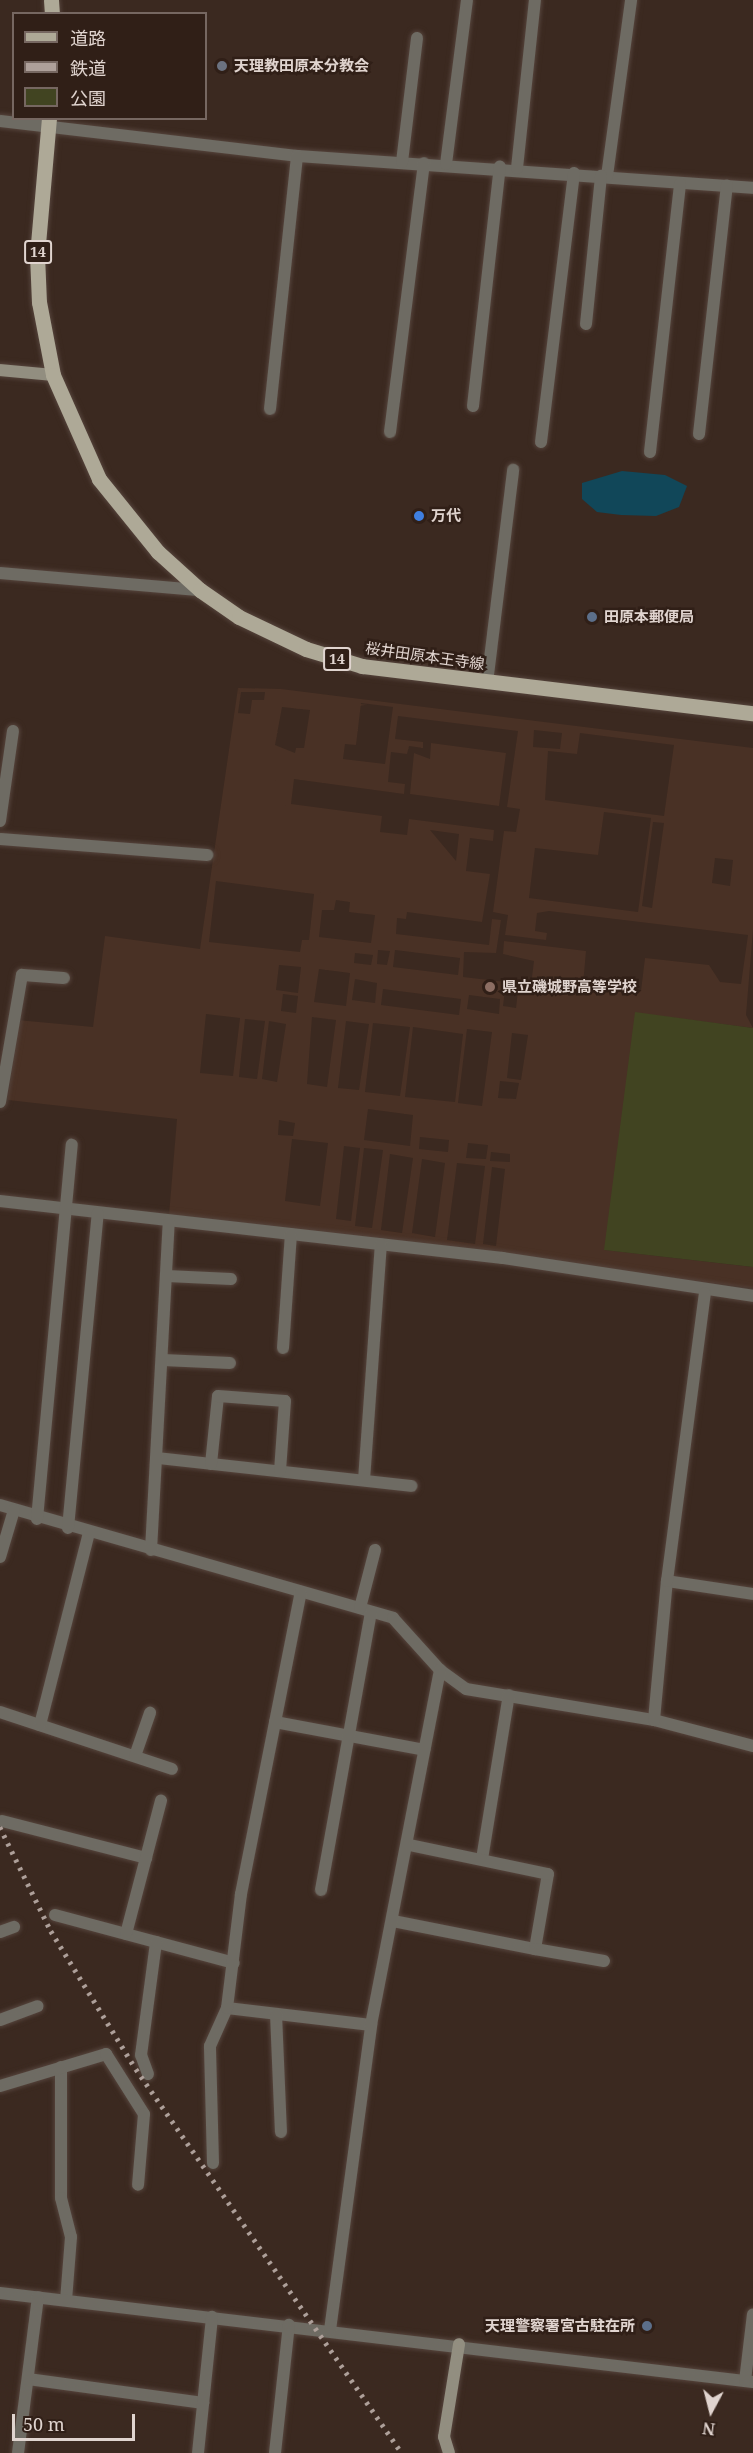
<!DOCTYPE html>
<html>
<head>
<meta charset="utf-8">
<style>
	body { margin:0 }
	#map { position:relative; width:753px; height:2453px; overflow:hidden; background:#3b2920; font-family:"Noto Serif","Noto Sans JP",serif }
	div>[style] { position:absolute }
	.built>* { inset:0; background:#493125 }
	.green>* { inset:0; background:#414421 }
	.water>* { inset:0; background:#114759 }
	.roads { filter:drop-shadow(0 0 2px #55443c) drop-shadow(0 0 2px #55443c) }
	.street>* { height:12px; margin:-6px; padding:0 6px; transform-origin:6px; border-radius:6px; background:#6e6b63 }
	.secondary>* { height:12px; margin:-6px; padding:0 6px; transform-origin:6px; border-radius:6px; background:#928e80 }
	.primary>* { height:15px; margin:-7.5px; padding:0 7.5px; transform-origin:7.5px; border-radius:7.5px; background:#aea997 }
	.rail>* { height:4.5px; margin-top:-2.25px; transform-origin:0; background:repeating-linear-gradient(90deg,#aea09a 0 3px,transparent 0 9px) }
	.dots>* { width:16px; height:16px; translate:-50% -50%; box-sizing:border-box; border:3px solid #301f17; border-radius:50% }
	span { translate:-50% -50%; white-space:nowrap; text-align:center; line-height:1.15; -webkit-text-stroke:5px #301f17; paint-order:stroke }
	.shield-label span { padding:2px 4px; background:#301f17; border:2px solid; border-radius:4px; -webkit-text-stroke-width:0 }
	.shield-label { font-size:14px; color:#e0d4cf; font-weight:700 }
	.poi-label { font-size:15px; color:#e0d4cf; font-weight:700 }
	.left { translate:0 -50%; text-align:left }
	.right { translate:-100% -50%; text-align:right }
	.street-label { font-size:15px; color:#e0d4cf }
	.legend { position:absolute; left:12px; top:12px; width:195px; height:108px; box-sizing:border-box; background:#301f17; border:2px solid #766761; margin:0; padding:8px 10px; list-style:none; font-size:18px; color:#e0d4cf }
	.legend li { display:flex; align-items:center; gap:12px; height:30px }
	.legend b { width:30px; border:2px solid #766761 }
	.north { position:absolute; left:681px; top:2381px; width:60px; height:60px; -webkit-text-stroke:4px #301f17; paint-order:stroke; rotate:187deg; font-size:16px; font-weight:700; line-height:24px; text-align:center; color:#e0d4cf }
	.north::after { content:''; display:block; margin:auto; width:21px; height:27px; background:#e0d4cf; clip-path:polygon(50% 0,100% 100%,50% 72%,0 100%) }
	.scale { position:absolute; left:12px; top:2414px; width:123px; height:27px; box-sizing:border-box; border:3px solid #e0d4cf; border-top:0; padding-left:8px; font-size:18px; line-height:21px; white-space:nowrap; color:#e0d4cf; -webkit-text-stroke:4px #301f17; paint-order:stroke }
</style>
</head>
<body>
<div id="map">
	<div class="built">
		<div style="clip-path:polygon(evenodd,238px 688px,281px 689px,753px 748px,753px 930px,746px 1015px,753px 1028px,636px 1013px,605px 1250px,753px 1267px,753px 1288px,169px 1215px,177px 1119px,8px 1100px,17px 1020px,93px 1027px,105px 936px,200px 949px,238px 688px,241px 692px,265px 692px,264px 700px,252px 700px,250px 714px,238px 713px,241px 692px,238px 688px,361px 703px,393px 707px,385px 764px,343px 759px,345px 744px,356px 745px,361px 703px,238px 688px,282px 707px,310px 710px,304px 748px,296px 748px,295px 753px,275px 745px,282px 707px,238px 688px,398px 716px,518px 731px,507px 807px,520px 809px,516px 832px,504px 831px,493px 912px,508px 915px,505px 935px,546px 940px,547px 933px,535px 931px,537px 913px,549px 911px,748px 935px,741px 984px,720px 982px,709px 965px,645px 958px,641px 991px,583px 985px,586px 951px,504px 941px,503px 954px,534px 961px,531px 985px,463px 977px,464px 952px,496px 953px,501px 920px,492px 919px,489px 945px,396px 934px,397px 918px,406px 919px,407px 912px,482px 922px,490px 874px,466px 871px,470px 838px,493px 841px,494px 830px,409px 819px,407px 835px,380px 832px,382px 816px,291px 804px,294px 779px,404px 794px,405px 784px,388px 782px,391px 752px,407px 754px,409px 746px,423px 748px,423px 742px,395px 739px,398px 716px,238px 688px,534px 730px,562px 733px,560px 749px,533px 747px,534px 730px,238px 688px,580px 733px,674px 745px,664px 816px,545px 800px,548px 751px,577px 754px,580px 733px,238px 688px,604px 812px,651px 818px,638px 912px,529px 898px,535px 848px,598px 855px,604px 812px,238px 688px,653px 822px,664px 823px,652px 908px,642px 906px,653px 822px,238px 688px,430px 830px,459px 834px,456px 861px,430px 830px,238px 688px,715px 858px,733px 860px,730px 886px,712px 883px,715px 858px,238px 688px,216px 881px,314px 894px,309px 940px,302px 940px,300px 952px,209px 942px,216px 881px,238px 688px,336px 900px,350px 902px,349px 912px,375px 915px,371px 943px,319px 937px,322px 910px,334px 910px,336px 900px,238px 688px,378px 950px,390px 951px,387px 965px,377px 964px,378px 950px,238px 688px,395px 950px,460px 958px,458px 975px,393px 967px,395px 950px,238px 688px,355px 953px,373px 955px,371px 965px,354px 963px,355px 953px,238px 688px,279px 965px,301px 967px,298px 993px,276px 990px,279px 965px,238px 688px,319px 969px,350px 973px,346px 1006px,314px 1002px,319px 969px,238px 688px,355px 979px,377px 983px,375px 1003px,352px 1000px,355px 979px,238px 688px,383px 989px,461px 999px,459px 1015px,381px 1005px,383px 989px,238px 688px,505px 990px,518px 991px,516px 1008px,503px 1006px,505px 990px,238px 688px,283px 994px,298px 996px,296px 1013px,281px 1011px,283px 994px,238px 688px,469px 995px,500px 999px,499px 1014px,467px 1009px,469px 995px,238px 688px,206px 1014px,240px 1018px,233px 1076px,200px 1073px,206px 1014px,238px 688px,312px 1017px,336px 1020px,327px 1087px,307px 1084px,312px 1017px,238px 688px,245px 1019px,265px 1021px,257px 1079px,239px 1077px,245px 1019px,238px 688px,269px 1021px,286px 1024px,277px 1082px,262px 1079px,269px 1021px,238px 688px,346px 1021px,369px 1024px,359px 1090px,338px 1088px,346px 1021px,238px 688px,373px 1023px,410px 1027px,400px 1096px,365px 1092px,373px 1023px,238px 688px,413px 1027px,463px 1034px,455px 1102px,405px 1097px,413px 1027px,238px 688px,467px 1029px,492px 1032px,482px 1106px,458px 1103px,467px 1029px,238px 688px,512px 1033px,528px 1035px,521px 1080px,507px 1078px,512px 1033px,238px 688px,500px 1081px,519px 1083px,516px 1099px,498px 1098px,500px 1081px,238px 688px,368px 1109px,413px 1115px,410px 1146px,364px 1140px,368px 1109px,238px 688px,279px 1120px,295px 1123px,293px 1136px,278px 1135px,279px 1120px,238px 688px,420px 1137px,449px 1140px,448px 1152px,419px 1149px,420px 1137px,238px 688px,292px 1139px,328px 1143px,320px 1206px,285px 1201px,292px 1139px,238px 688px,468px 1143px,488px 1145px,486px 1159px,466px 1158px,468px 1143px,238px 688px,344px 1146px,360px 1148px,351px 1221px,336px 1219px,344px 1146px,238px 688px,364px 1148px,383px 1150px,372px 1228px,355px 1226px,364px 1148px,238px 688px,491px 1152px,510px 1154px,510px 1162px,490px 1161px,491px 1152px,238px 688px,390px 1154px,413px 1158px,402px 1233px,381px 1230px,390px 1154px,238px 688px,422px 1159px,445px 1163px,435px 1237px,412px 1233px,422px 1159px,238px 688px,457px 1163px,485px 1166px,475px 1244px,447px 1240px,457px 1163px,238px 688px,492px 1167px,505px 1169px,496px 1246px,483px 1244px,492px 1167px)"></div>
		<div style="clip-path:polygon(431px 743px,506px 753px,499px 806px,410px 794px,414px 753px,430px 759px)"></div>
	</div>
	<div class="green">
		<div style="clip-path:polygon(635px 1012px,753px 1028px,753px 1267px,604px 1250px)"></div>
	</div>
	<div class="water">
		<div style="clip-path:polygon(622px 471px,665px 475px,687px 486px,679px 507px,656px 516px,621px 515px,597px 512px,582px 499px,582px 483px)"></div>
	</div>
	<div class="roads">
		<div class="street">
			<div style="left:0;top:121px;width:299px;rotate:6.7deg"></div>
			<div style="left:297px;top:156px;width:457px;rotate:4deg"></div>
			<div style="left:402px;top:162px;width:125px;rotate:-83.1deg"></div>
			<div style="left:446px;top:164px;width:165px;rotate:-82.7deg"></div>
			<div style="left:517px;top:168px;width:169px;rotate:-83.9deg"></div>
			<div style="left:607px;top:176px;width:178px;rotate:-82.2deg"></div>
			<div style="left:586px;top:324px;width:149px;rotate:-84.2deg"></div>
			<div style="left:473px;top:406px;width:241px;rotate:-83.6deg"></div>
			<div style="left:270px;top:409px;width:254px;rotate:-83.9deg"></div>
			<div style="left:390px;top:432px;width:271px;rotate:-82.8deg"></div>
			<div style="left:699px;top:434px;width:250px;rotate:-83.6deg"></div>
			<div style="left:541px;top:442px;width:271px;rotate:-83deg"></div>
			<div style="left:650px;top:452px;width:270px;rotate:-83.6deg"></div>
			<div style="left:0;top:573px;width:201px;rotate:4.9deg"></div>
			<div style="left:487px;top:683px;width:215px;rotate:-83deg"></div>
			<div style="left:0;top:821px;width:91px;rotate:-81.8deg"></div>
			<div style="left:0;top:839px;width:208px;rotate:4.4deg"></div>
			<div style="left:0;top:1102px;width:129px;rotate:-80.2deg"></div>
			<div style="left:22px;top:975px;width:42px;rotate:4.1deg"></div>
			<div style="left:0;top:1201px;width:506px;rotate:6.47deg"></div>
			<div style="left:503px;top:1258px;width:253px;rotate:8.6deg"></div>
			<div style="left:167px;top:1276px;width:64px;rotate:2.7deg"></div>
			<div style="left:283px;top:1348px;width:114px;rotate:-86deg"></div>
			<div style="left:163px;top:1360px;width:67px;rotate:2.6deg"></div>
			<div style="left:158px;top:1458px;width:255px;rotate:6.3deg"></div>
			<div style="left:211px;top:1464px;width:68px;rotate:-84.1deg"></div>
			<div style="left:218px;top:1396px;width:67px;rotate:4.3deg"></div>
			<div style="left:285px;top:1401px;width:70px;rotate:94.1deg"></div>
			<div style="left:364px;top:1480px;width:236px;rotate:-85.9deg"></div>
			<div style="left:0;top:1505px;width:409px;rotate:16deg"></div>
			<div style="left:393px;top:1618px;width:70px;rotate:47.9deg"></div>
			<div style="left:440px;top:1670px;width:32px;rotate:36deg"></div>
			<div style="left:466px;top:1689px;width:191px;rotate:9.4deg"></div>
			<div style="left:654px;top:1720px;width:102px;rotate:14.7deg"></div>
			<div style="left:37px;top:1519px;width:376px;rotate:-84.7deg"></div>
			<div style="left:68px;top:1528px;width:316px;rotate:-84.6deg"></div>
			<div style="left:151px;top:1550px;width:329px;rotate:-86.9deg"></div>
			<div style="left:0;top:1557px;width:49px;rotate:-73.4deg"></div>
			<div style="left:667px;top:1581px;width:87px;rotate:8.6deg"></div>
			<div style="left:360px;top:1608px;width:60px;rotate:-75.5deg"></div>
			<div style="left:0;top:1712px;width:181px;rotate:18.3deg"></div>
			<div style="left:654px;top:1720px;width:140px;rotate:-84.7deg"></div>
			<div style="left:667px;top:1581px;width:290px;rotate:-82.5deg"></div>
			<div style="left:275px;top:1722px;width:152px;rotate:10.6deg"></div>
			<div style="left:40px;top:1725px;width:198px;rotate:-75.7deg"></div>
			<div style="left:135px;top:1756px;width:46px;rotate:-70.8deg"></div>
			<div style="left:2px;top:1821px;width:149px;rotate:14.4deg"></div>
			<div style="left:482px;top:1859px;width:166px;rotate:-80.7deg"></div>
			<div style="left:321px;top:1890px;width:282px;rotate:-79.8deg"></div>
			<div style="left:55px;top:1915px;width:185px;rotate:15deg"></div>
			<div style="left:393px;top:1921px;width:145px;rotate:11.2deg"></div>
			<div style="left:535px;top:1949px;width:76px;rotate:-80.2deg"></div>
			<div style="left:548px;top:1874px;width:142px;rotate:-168.2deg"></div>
			<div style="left:0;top:1932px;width:15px;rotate:-20deg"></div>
			<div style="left:126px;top:1934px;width:138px;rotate:-75.3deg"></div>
			<div style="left:535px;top:1949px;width:70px;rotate:9.9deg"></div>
			<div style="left:227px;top:2008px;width:145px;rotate:6.7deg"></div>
			<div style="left:276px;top:2014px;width:118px;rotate:87.6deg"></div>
			<div style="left:0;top:2020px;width:40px;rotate:-20.2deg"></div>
			<div style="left:61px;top:2067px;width:131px;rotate:90deg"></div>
			<div style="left:61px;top:2198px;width:40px;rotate:75.6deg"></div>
			<div style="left:71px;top:2237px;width:63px;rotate:94.5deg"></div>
			<div style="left:148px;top:2074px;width:20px;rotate:-110deg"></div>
			<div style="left:141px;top:2055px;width:114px;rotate:-82.4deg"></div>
			<div style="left:0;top:2086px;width:111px;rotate:-16.8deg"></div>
			<div style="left:106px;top:2054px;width:71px;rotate:57.7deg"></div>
			<div style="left:144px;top:2114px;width:71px;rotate:94.8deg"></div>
			<div style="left:213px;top:2163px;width:117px;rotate:-91.5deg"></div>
			<div style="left:210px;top:2046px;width:42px;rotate:-65.9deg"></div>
			<div style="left:227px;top:2008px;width:115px;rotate:-83deg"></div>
			<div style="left:241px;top:1894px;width:308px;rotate:-78.8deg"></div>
			<div style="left:0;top:2293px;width:758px;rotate:6.74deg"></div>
			<div style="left:330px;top:2330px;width:308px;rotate:-82.3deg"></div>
			<div style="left:371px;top:2025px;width:362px;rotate:-79deg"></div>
			<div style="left:28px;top:2379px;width:177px;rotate:7.8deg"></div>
			<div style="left:745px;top:2381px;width:67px;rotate:-83.2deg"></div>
			<div style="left:18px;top:2453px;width:157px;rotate:-82.7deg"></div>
			<div style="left:198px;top:2453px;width:137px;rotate:-84.1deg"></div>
			<div style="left:275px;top:2453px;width:129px;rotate:-83.8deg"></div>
		</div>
		<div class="secondary">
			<div style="left:0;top:370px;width:53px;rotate:5.4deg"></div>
			<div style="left:449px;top:2453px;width:17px;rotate:-107deg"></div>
			<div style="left:444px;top:2437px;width:94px;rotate:-80.8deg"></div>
		</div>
		<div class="primary">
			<div style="left:51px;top:0;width:14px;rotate:86deg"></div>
			<div style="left:49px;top:118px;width:138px;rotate:95deg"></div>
			<div style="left:37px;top:255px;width:47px;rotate:87.6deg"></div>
			<div style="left:39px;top:302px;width:74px;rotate:79.1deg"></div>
			<div style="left:53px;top:375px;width:114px;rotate:66.1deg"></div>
			<div style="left:99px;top:479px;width:94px;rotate:51.1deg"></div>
			<div style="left:158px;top:552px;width:57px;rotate:42.1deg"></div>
			<div style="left:200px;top:590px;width:47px;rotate:34.7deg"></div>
			<div style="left:239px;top:617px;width:74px;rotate:25.5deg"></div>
			<div style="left:306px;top:649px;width:59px;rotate:16.9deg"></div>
			<div style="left:362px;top:666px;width:394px;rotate:6.9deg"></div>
		</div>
	</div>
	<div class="rail">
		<div style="left:0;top:1827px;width:116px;rotate:63.9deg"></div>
		<div style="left:51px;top:1931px;width:162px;rotate:58.4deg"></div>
		<div style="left:136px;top:2069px;width:467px;rotate:55.3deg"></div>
	</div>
	<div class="dots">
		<div style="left:222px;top:66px;background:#6b7280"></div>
		<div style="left:419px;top:516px;background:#3f7fe0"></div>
		<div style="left:592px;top:617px;background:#5c6f8a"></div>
		<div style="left:490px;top:987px;background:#8d6e63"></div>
		<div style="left:647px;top:2326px;background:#5c6f8a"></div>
	</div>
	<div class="shield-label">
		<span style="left:38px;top:252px">14</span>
		<span style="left:337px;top:659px">14</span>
	</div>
	<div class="poi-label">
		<span class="left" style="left:234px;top:66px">天理教田原本分教会</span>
		<span class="left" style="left:431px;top:516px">万代</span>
		<span class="left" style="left:604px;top:617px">田原本郵便局</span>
		<span class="left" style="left:502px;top:987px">県立磯城野高等学校</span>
		<span class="right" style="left:635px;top:2326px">天理警察署宮古駐在所</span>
	</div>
	<div class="street-label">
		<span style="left:425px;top:656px;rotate:8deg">桜井田原本王寺線</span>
	</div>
	<ul class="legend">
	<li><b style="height:8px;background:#aea997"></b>道路</li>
	<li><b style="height:8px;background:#aea09a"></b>鉄道</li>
	<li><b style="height:16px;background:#414421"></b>公園</li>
	</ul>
	<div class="north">N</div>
	<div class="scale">50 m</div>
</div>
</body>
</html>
